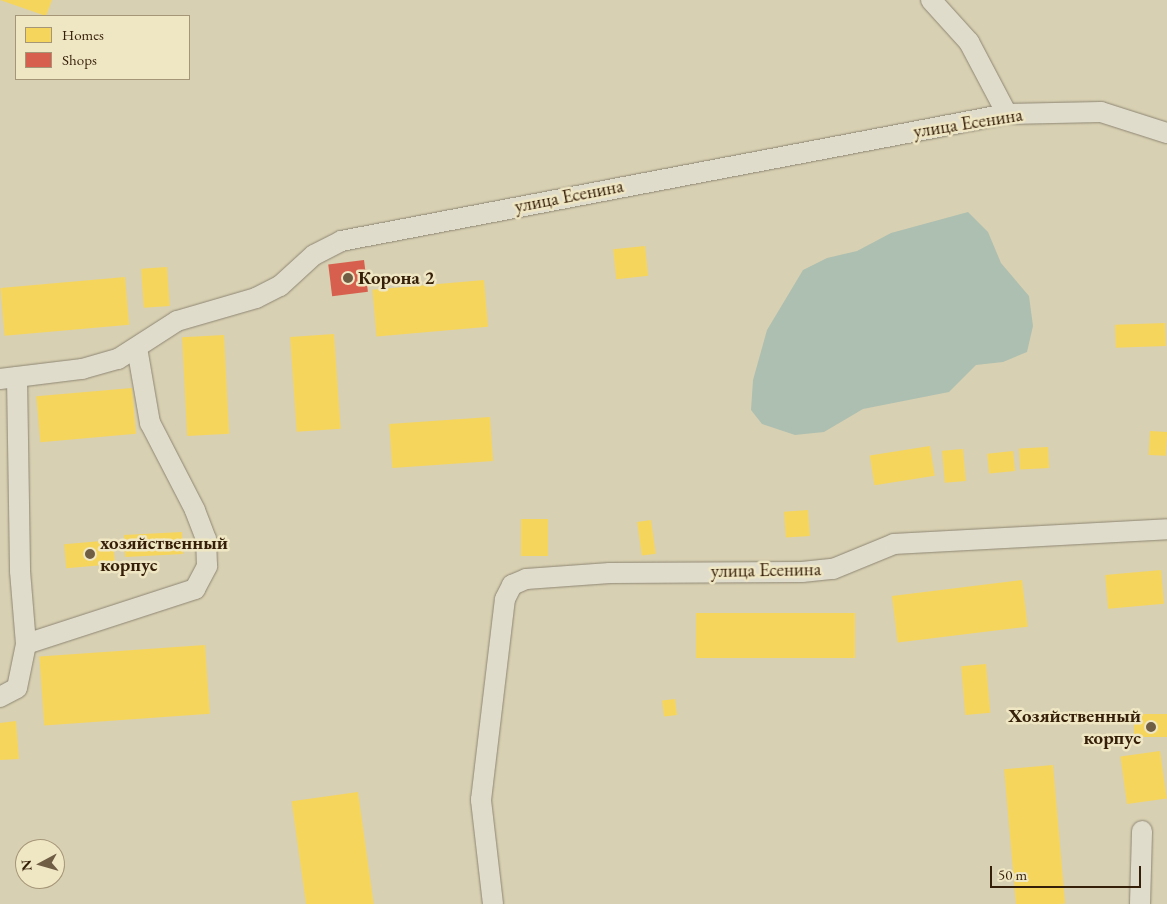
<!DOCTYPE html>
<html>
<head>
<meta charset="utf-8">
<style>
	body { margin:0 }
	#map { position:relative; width:1167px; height:904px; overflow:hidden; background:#d8d0b2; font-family:"EB Garamond",serif }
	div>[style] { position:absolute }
	.water>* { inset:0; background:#adbfb1 }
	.homes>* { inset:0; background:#f6d55c; transform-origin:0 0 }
	.shops>* { inset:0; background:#d6604d; transform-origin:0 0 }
	.roads { filter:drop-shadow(0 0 1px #8e8673) drop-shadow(0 0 1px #8e8673) }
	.minor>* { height:20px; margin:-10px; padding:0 10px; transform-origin:10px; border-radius:10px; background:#e0dccc }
	.dots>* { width:14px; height:14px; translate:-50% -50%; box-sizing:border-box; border:2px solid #efe6c3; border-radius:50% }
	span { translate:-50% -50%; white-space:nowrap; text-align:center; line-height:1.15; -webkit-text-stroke:5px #efe6c3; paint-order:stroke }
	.street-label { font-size:19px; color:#361f08 }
	.poi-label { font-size:19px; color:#361f08; font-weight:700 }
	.left { translate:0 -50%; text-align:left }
	.right { translate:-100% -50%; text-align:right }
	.legend { position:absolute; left:15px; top:15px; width:175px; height:65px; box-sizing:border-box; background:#efe6c3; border:1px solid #a59678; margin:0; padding:6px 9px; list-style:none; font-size:15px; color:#361f08 }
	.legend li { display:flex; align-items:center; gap:10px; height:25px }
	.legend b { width:25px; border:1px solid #a59678 }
	.north { position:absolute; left:15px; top:839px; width:50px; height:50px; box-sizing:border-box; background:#efe6c3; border:1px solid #a59678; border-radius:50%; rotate:264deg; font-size:14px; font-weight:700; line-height:20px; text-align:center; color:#361f08 }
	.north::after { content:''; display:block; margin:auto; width:18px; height:22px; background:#6f5d44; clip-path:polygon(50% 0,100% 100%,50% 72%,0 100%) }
	.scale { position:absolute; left:990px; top:866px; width:151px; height:22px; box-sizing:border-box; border:2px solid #361f08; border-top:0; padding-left:6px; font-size:15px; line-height:18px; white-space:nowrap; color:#361f08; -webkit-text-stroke:4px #efe6c3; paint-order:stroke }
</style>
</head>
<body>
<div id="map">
	<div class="water">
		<div style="clip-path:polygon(968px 212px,988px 232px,1001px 263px,1029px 296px,1033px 326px,1027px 352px,1003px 362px,976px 365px,949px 392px,863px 409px,824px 432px,795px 435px,762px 424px,751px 410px,753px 380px,767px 330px,803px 270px,827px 258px,857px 251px,891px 233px)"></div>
	</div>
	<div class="homes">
		<div style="clip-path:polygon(0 0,52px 0,46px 16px)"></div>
		<div style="left:645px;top:246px;width:30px;height:32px;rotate:84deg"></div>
		<div style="left:167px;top:267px;width:39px;height:26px;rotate:86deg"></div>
		<div style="left:125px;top:277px;width:48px;height:125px;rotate:85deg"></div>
		<div style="left:484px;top:280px;width:47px;height:112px;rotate:85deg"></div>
		<div style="left:1165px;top:323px;width:23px;height:50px;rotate:88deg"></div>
		<div style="left:334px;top:334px;width:95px;height:44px;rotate:86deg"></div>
		<div style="left:224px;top:335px;width:99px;height:42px;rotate:87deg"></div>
		<div style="left:132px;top:388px;width:46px;height:96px;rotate:85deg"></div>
		<div style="left:490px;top:417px;width:44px;height:101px;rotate:86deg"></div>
		<div style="left:1150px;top:431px;width:17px;height:24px;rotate:3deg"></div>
		<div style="left:930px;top:446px;width:30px;height:61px;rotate:81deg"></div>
		<div style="left:1048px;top:447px;width:21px;height:29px;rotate:87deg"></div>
		<div style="left:963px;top:449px;width:32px;height:21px;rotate:85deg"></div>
		<div style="left:1013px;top:451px;width:20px;height:26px;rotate:84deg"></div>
		<div style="left:808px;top:510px;width:26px;height:24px;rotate:86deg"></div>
		<div style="left:521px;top:519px;width:27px;height:37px"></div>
		<div style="left:651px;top:520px;width:34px;height:14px;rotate:82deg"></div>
		<div style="left:182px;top:532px;width:22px;height:58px;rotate:87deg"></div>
		<div style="left:113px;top:540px;width:24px;height:49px;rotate:85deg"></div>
		<div style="left:1161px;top:570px;width:34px;height:56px;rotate:85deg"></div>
		<div style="left:1022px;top:580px;width:47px;height:131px;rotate:83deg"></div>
		<div style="left:855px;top:613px;width:45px;height:159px;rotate:90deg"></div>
		<div style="left:205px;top:645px;width:69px;height:166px;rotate:86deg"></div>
		<div style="left:986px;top:664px;width:49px;height:25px;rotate:85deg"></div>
		<div style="left:675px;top:699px;width:16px;height:13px;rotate:83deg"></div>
		<div style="left:1167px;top:714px;width:23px;height:33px;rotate:90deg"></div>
		<div style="clip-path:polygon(16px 721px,19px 759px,0 760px,0 723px)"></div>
		<div style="left:1160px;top:751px;width:48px;height:40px;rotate:82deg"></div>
		<div style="left:1053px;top:765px;width:139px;height:49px;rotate:85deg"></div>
		<div style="left:358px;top:792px;width:113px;height:67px;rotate:82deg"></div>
	</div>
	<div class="shops">
		<div style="left:364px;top:260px;width:32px;height:36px;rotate:83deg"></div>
	</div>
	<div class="roads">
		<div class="minor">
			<div style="left:931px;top:0;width:57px;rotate:47.9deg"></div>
			<div style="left:969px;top:42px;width:81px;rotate:62.2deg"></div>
			<div style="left:17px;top:377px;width:194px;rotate:89.1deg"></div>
			<div style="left:20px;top:571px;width:73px;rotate:85.3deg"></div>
			<div style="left:0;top:379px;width:83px;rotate:-7deg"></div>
			<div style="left:82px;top:369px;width:37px;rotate:-16deg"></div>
			<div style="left:118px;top:359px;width:70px;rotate:-32.8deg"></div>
			<div style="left:177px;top:321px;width:82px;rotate:-16.2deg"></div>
			<div style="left:256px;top:298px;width:27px;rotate:-27deg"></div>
			<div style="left:280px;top:286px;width:46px;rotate:-42.4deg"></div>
			<div style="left:314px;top:255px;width:30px;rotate:-27deg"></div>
			<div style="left:341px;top:241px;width:678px;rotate:-10.8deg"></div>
			<div style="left:1007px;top:114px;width:94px;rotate:-1.2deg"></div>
			<div style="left:1101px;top:112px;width:69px;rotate:17.7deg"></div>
			<div style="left:0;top:697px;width:19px;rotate:-28deg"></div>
			<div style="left:17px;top:688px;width:45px;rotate:-78.4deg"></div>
			<div style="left:26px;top:644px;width:178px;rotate:-18deg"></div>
			<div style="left:195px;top:589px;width:26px;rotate:-62deg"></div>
			<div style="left:207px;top:566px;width:27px;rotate:-92deg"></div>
			<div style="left:206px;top:539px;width:31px;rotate:-111deg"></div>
			<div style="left:195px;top:510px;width:98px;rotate:-117.3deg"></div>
			<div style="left:150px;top:423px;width:76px;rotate:-99.8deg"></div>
			<div style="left:493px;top:904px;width:105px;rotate:-96.6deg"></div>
			<div style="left:481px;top:800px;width:202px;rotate:-83.2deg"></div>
			<div style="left:505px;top:599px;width:16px;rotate:-63deg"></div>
			<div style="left:512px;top:585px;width:15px;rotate:-23deg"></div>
			<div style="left:526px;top:579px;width:84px;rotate:-4.1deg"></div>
			<div style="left:610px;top:573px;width:192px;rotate:-0.3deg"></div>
			<div style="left:802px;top:572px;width:31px;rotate:-6deg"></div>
			<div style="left:833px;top:569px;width:66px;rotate:-22.3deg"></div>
			<div style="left:894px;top:544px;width:273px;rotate:-3.1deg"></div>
			<div style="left:1140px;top:904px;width:73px;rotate:-88.4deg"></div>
		</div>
	</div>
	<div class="dots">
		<div style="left:348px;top:278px;background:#6f5d44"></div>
		<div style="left:90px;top:554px;background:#6f5d44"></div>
		<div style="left:1151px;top:727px;background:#6f5d44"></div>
	</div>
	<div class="street-label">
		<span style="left:968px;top:123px;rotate:-9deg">улица Есенина</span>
		<span style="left:569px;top:196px;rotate:-11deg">улица Есенина</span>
		<span style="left:766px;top:570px;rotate:-1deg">улица Есенина</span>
	</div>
	<div class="poi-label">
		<span class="left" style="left:358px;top:278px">Корона 2</span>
		<span class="left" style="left:100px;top:554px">хозяйственный<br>корпус</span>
		<span class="right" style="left:1141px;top:727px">Хозяйственный<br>корпус</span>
	</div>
	<ul class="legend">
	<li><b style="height:14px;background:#f6d55c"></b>Homes</li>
	<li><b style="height:14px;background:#d6604d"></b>Shops</li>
	</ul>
	<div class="north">N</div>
	<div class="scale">50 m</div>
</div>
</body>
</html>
